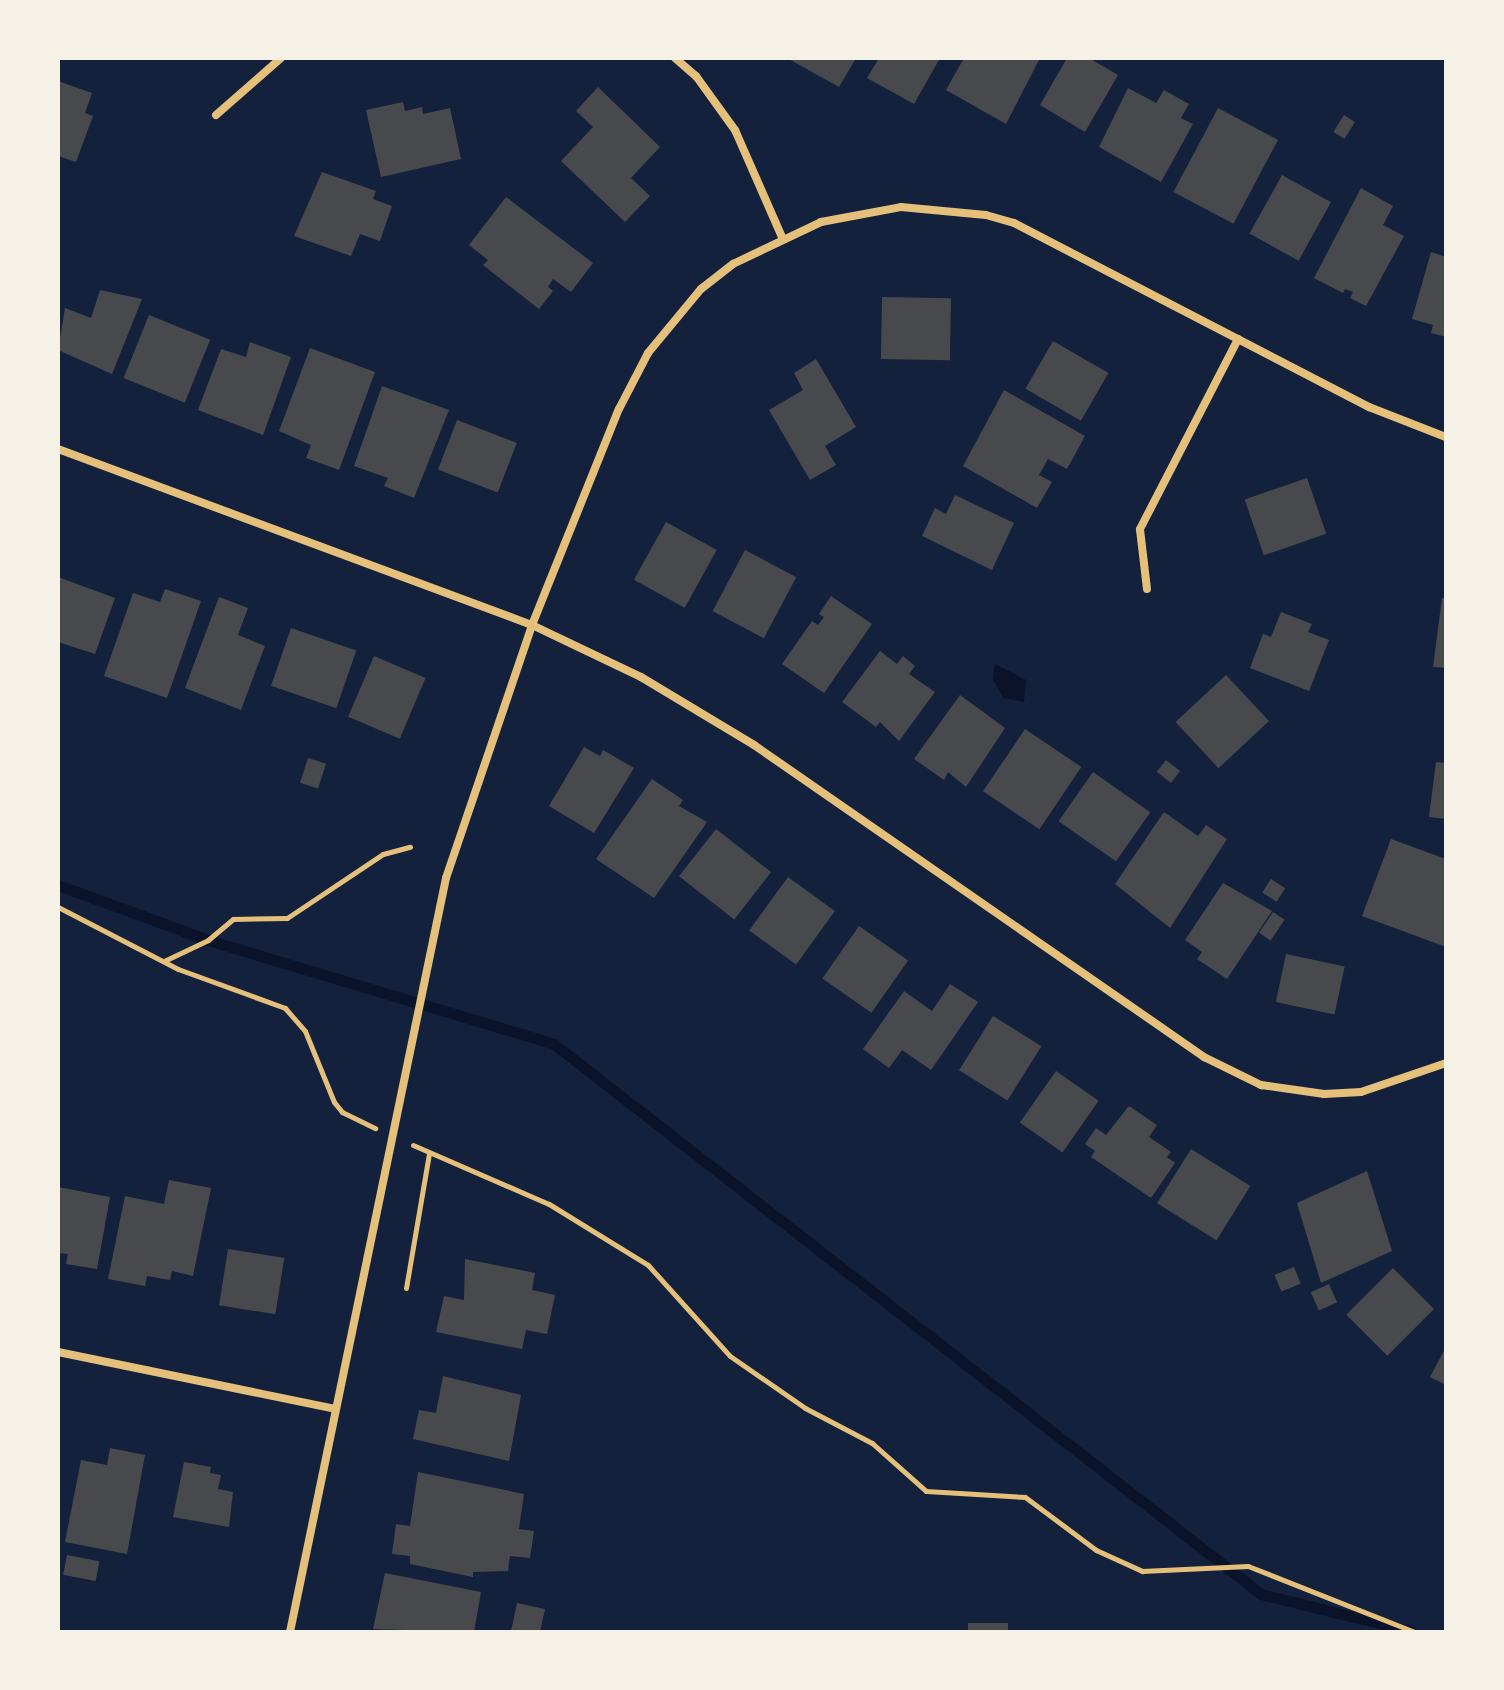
<!DOCTYPE html>
<html>
<head>
<meta charset="utf-8">
<style>
	body { margin:0 }
	#map { position:relative; width:1504px; height:1690px; overflow:hidden; background:#14213d; font-family:"Fira Sans Condensed",sans-serif }
	div>[style] { position:absolute }
	.water>* { inset:0; background:#0b132b }
	.stream>* { height:11px; margin:-5.5px; padding:0 5.5px; transform-origin:5.5px; border-radius:5.5px; background:#0b132b }
	.building>* { inset:0; background:#48494c; transform-origin:0 0 }
	.path>* { height:5px; margin:-2.5px; padding:0 2.5px; transform-origin:2.5px; border-radius:2.5px; background:#e5c07b }
	.minor>* { height:8px; margin:-4px; padding:0 4px; transform-origin:4px; border-radius:4px; background:#e5c07b }
	span { translate:-50% -50%; white-space:nowrap; text-align:center; line-height:1.15; -webkit-text-stroke:6px #f6f1e7; paint-order:stroke }
	.frame { position:absolute; inset:0; border:60px solid #f6f1e7; pointer-events:none }
</style>
</head>
<body>
<div id="map">
	<div class="water">
		<div style="clip-path:polygon(995px 664px,1026px 680px,1024px 702px,1003px 698px,993px 679px)"></div>
	</div>
	<div class="stream">
		<div style="left:58px;top:885px;width:160px;rotate:20.1deg"></div>
		<div style="left:208px;top:940px;width:361px;rotate:16.7deg"></div>
		<div style="left:554px;top:1044px;width:896px;rotate:37.88deg"></div>
		<div style="left:1261px;top:1594px;width:154px;rotate:13.9deg"></div>
	</div>
	<div class="building">
		<div style="clip-path:polygon(787px 58px,856px 58px,839px 87px)"></div>
		<div style="clip-path:polygon(879px 58px,940px 58px,914px 104px,867px 78px)"></div>
		<div style="clip-path:polygon(964px 58px,1040px 58px,1006px 124px,946px 90px)"></div>
		<div style="clip-path:polygon(1067px 58px,1089px 58px,1118px 75px,1085px 132px,1040px 105px)"></div>
		<div style="clip-path:polygon(58px 81px,92px 93px,85px 113px,93px 116px,76px 162px,58px 156px)"></div>
		<div style="clip-path:polygon(598px 87px,660px 147px,631px 178px,650px 196px,625px 222px,561px 161px,593px 127px,576px 111px)"></div>
		<div style="clip-path:polygon(1128px 88px,1156px 103px,1164px 90px,1189px 104px,1181px 118px,1193px 124px,1161px 182px,1099px 147px)"></div>
		<div style="clip-path:polygon(403px 102px,405px 111px,422px 107px,423px 114px,450px 108px,461px 159px,381px 177px,366px 110px)"></div>
		<div style="left:1218px;top:108px;width:68px;height:95px;rotate:28deg"></div>
		<div style="left:1344px;top:115px;width:13px;height:20px;rotate:32deg"></div>
		<div style="clip-path:polygon(322px 172px,376px 191px,373px 199px,392px 206px,380px 241px,360px 234px,351px 256px,294px 236px)"></div>
		<div style="left:1282px;top:175px;width:56px;height:67px;rotate:29deg"></div>
		<div style="clip-path:polygon(1361px 188px,1393px 206px,1383px 225px,1404px 236px,1366px 306px,1350px 298px,1353px 292px,1345px 289px,1343px 293px,1314px 278px)"></div>
		<div style="clip-path:polygon(506px 197px,593px 263px,571px 292px,553px 279px,548px 287px,553px 291px,539px 309px,483px 265px,488px 260px,469px 245px)"></div>
		<div style="clip-path:polygon(1431px 252px,1446px 257px,1446px 337px,1431px 333px,1433px 325px,1412px 319px)"></div>
		<div style="clip-path:polygon(100px 290px,142px 299px,112px 374px,58px 350px,65px 308px,91px 318px)"></div>
		<div style="left:882px;top:297px;width:69px;height:62px;rotate:1deg"></div>
		<div style="left:149px;top:315px;width:66px;height:68px;rotate:22deg"></div>
		<div style="left:1053px;top:341px;width:64px;height:55px;rotate:30deg"></div>
		<div style="clip-path:polygon(250px 342px,291px 357px,263px 435px,198px 410px,221px 349px,246px 357px)"></div>
		<div style="clip-path:polygon(310px 348px,375px 372px,339px 470px,306px 458px,311px 445px,279px 431px)"></div>
		<div style="clip-path:polygon(816px 359px,856px 427px,825px 446px,836px 465px,810px 480px,769px 410px,803px 390px,794px 373px)"></div>
		<div style="clip-path:polygon(382px 386px,449px 410px,414px 498px,384px 486px,388px 478px,354px 466px)"></div>
		<div style="clip-path:polygon(1004px 390px,1085px 436px,1067px 469px,1048px 459px,1039px 475px,1052px 482px,1037px 508px,963px 466px)"></div>
		<div style="left:457px;top:420px;width:64px;height:53px;rotate:21deg"></div>
		<div style="left:1307px;top:478px;width:59px;height:66px;rotate:71deg"></div>
		<div style="clip-path:polygon(955px 495px,1014px 523px,992px 570px,922px 536px,935px 508px,946px 514px)"></div>
		<div style="left:666px;top:522px;width:58px;height:66px;rotate:29deg"></div>
		<div style="left:745px;top:550px;width:58px;height:69px;rotate:28deg"></div>
		<div style="clip-path:polygon(58px 577px,115px 598px,95px 654px,58px 642px)"></div>
		<div style="clip-path:polygon(165px 589px,201px 601px,167px 698px,104px 676px,133px 593px,160px 602px)"></div>
		<div style="clip-path:polygon(831px 596px,872px 624px,824px 693px,782px 664px,812px 621px,818px 625px,824px 617px,819px 614px)"></div>
		<div style="clip-path:polygon(219px 597px,248px 608px,238px 635px,265px 646px,241px 710px,185px 688px)"></div>
		<div style="clip-path:polygon(1442px 598px,1446px 598px,1446px 668px,1433px 667px)"></div>
		<div style="clip-path:polygon(1281px 612px,1312px 624px,1308px 632px,1329px 640px,1309px 691px,1250px 668px,1263px 634px,1271px 637px)"></div>
		<div style="left:291px;top:628px;width:69px;height:61px;rotate:19deg"></div>
		<div style="clip-path:polygon(880px 651px,897px 664px,903px 656px,915px 666px,909px 674px,935px 692px,899px 741px,880px 722px,876px 727px,842px 702px)"></div>
		<div style="left:374px;top:656px;width:56px;height:66px;rotate:23deg"></div>
		<div style="left:1226px;top:675px;width:63px;height:69px;rotate:47deg"></div>
		<div style="clip-path:polygon(960px 695px,1005px 728px,966px 787px,948px 772px,944px 780px,914px 759px)"></div>
		<div style="left:1025px;top:729px;width:68px;height:75px;rotate:34deg"></div>
		<div style="clip-path:polygon(584px 747px,600px 756px,603px 750px,634px 768px,594px 833px,549px 806px)"></div>
		<div style="left:308px;top:758px;width:19px;height:26px;rotate:18deg"></div>
		<div style="left:1166px;top:760px;width:18px;height:15px;rotate:38deg"></div>
		<div style="clip-path:polygon(1436px 762px,1446px 763px,1446px 819px,1429px 817px)"></div>
		<div style="left:1093px;top:772px;width:70px;height:60px;rotate:35deg"></div>
		<div style="clip-path:polygon(652px 779px,683px 800px,679px 806px,707px 822px,654px 898px,596px 859px)"></div>
		<div style="clip-path:polygon(1164px 812px,1198px 836px,1206px 825px,1227px 839px,1170px 928px,1115px 884px)"></div>
		<div style="left:716px;top:829px;width:70px;height:60px;rotate:38deg"></div>
		<div style="clip-path:polygon(1391px 839px,1446px 859px,1446px 947px,1362px 916px)"></div>
		<div style="left:788px;top:877px;width:58px;height:66px;rotate:36deg"></div>
		<div style="left:1271px;top:879px;width:17px;height:16px;rotate:33deg"></div>
		<div style="clip-path:polygon(1223px 883px,1272px 911px,1227px 979px,1197px 959px,1202px 952px,1185px 940px)"></div>
		<div style="left:1273px;top:912px;width:14px;height:25px;rotate:34deg"></div>
		<div style="left:859px;top:926px;width:60px;height:64px;rotate:35deg"></div>
		<div style="left:1286px;top:954px;width:60px;height:49px;rotate:12deg"></div>
		<div style="clip-path:polygon(950px 984px,978px 1002px,931px 1070px,902px 1050px,889px 1068px,863px 1049px,904px 991px,932px 1011px)"></div>
		<div style="left:993px;top:1016px;width:57px;height:64px;rotate:32deg"></div>
		<div style="left:1056px;top:1071px;width:52px;height:63px;rotate:35deg"></div>
		<div style="clip-path:polygon(1129px 1106px,1157px 1125px,1149px 1137px,1171px 1152px,1167px 1157px,1175px 1163px,1151px 1198px,1091px 1157px,1095px 1151px,1085px 1144px,1096px 1128px,1106px 1135px)"></div>
		<div style="left:1191px;top:1149px;width:70px;height:64px;rotate:32deg"></div>
		<div style="clip-path:polygon(1367px 1171px,1392px 1251px,1321px 1283px,1297px 1203px)"></div>
		<div style="clip-path:polygon(169px 1180px,211px 1188px,193px 1276px,172px 1271px,170px 1280px,147px 1276px,145px 1286px,108px 1279px,125px 1196px,164px 1204px)"></div>
		<div style="clip-path:polygon(58px 1187px,110px 1197px,97px 1269px,66px 1264px,68px 1254px,58px 1253px)"></div>
		<div style="left:228px;top:1249px;width:57px;height:57px;rotate:9deg"></div>
		<div style="clip-path:polygon(465px 1259px,535px 1273px,532px 1290px,555px 1295px,547px 1334px,526px 1330px,522px 1349px,436px 1332px,444px 1296px,464px 1300px)"></div>
		<div style="left:1294px;top:1267px;width:18px;height:21px;rotate:68deg"></div>
		<div style="left:1393px;top:1268px;width:58px;height:66px;rotate:45deg"></div>
		<div style="left:1329px;top:1284px;width:20px;height:20px;rotate:66deg"></div>
		<div style="clip-path:polygon(1446px 1347px,1446px 1385px,1430px 1377px)"></div>
		<div style="clip-path:polygon(443px 1376px,521px 1395px,509px 1461px,413px 1439px,419px 1410px,436px 1413px)"></div>
		<div style="clip-path:polygon(110px 1448px,145px 1455px,127px 1554px,65px 1542px,81px 1460px,107px 1465px)"></div>
		<div style="clip-path:polygon(184px 1462px,211px 1467px,210px 1473px,221px 1475px,218px 1489px,233px 1492px,229px 1527px,173px 1517px)"></div>
		<div style="clip-path:polygon(418px 1472px,524px 1494px,519px 1529px,534px 1531px,530px 1558px,510px 1556px,508px 1571px,473px 1572px,473px 1577px,410px 1564px,410px 1556px,392px 1554px,396px 1524px,410px 1526px)"></div>
		<div style="left:67px;top:1555px;width:33px;height:20px;rotate:11deg"></div>
		<div style="clip-path:polygon(385px 1573px,481px 1592px,474px 1632px,373px 1629px)"></div>
		<div style="clip-path:polygon(517px 1603px,545px 1609px,540px 1632px,511px 1631px)"></div>
		<div style="left:1008px;top:1623px;width:9px;height:40px;rotate:90deg"></div>
	</div>
	<div class="path">
		<div style="left:58px;top:907px;width:135px;rotate:27.3deg"></div>
		<div style="left:178px;top:969px;width:114px;rotate:20deg"></div>
		<div style="left:285px;top:1008px;width:30px;rotate:49deg"></div>
		<div style="left:305px;top:1031px;width:77px;rotate:67.8deg"></div>
		<div style="left:334px;top:1102px;width:13px;rotate:51deg"></div>
		<div style="left:342px;top:1112px;width:37px;rotate:26deg"></div>
		<div style="left:164px;top:961px;width:49px;rotate:-25.5deg"></div>
		<div style="left:208px;top:940px;width:33px;rotate:-40deg"></div>
		<div style="left:233px;top:919px;width:54px;rotate:-1.1deg"></div>
		<div style="left:287px;top:918px;width:115px;rotate:-33.7deg"></div>
		<div style="left:383px;top:854px;width:28px;rotate:-15deg"></div>
		<div style="left:413px;top:1145px;width:148px;rotate:23.5deg"></div>
		<div style="left:549px;top:1204px;width:116px;rotate:31.6deg"></div>
		<div style="left:648px;top:1265px;width:122px;rotate:48deg"></div>
		<div style="left:730px;top:1356px;width:91px;rotate:34.7deg"></div>
		<div style="left:805px;top:1408px;width:76px;rotate:27.6deg"></div>
		<div style="left:872px;top:1443px;width:72px;rotate:41.6deg"></div>
		<div style="left:926px;top:1491px;width:99px;rotate:3.5deg"></div>
		<div style="left:1025px;top:1497px;width:89px;rotate:36.7deg"></div>
		<div style="left:1096px;top:1550px;width:51px;rotate:24.5deg"></div>
		<div style="left:1142px;top:1571px;width:106px;rotate:-2.7deg"></div>
		<div style="left:1248px;top:1566px;width:180px;rotate:21.6deg"></div>
		<div style="left:406px;top:1288px;width:137px;rotate:-80.3deg"></div>
	</div>
	<div class="minor">
		<div style="left:675px;top:58px;width:28px;rotate:41deg"></div>
		<div style="left:696px;top:76px;width:67px;rotate:54.2deg"></div>
		<div style="left:735px;top:130px;width:117px;rotate:66.3deg"></div>
		<div style="left:216px;top:115px;width:86px;rotate:-41.2deg"></div>
		<div style="left:58px;top:449px;width:506px;rotate:20.37deg"></div>
		<div style="left:532px;top:625px;width:121px;rotate:25.5deg"></div>
		<div style="left:641px;top:677px;width:132px;rotate:31deg"></div>
		<div style="left:754px;top:745px;width:548px;rotate:34.73deg"></div>
		<div style="left:1204px;top:1057px;width:64px;rotate:26.2deg"></div>
		<div style="left:1261px;top:1085px;width:64px;rotate:8.1deg"></div>
		<div style="left:1324px;top:1094px;width:37px;rotate:-3deg"></div>
		<div style="left:1361px;top:1092px;width:90px;rotate:-18.8deg"></div>
		<div style="left:1147px;top:589px;width:60px;rotate:-96.7deg"></div>
		<div style="left:1140px;top:529px;width:214px;rotate:-62.7deg"></div>
		<div style="left:58px;top:1352px;width:283px;rotate:11.6deg"></div>
		<div style="left:290px;top:1632px;width:770px;rotate:-78.31deg"></div>
		<div style="left:446px;top:878px;width:267px;rotate:-71.2deg"></div>
		<div style="left:532px;top:625px;width:233px;rotate:-68.1deg"></div>
		<div style="left:619px;top:409px;width:63px;rotate:-62.6deg"></div>
		<div style="left:648px;top:353px;width:83px;rotate:-50.4deg"></div>
		<div style="left:701px;top:289px;width:41px;rotate:-38deg"></div>
		<div style="left:733px;top:264px;width:98px;rotate:-25.5deg"></div>
		<div style="left:821px;top:222px;width:81px;rotate:-10.6deg"></div>
		<div style="left:901px;top:207px;width:85px;rotate:5.4deg"></div>
		<div style="left:986px;top:215px;width:29px;rotate:16deg"></div>
		<div style="left:1014px;top:223px;width:400px;rotate:27.4deg"></div>
		<div style="left:1369px;top:407px;width:83px;rotate:21.3deg"></div>
	</div>
	<div class="frame"></div>
</div>
</body>
</html>
